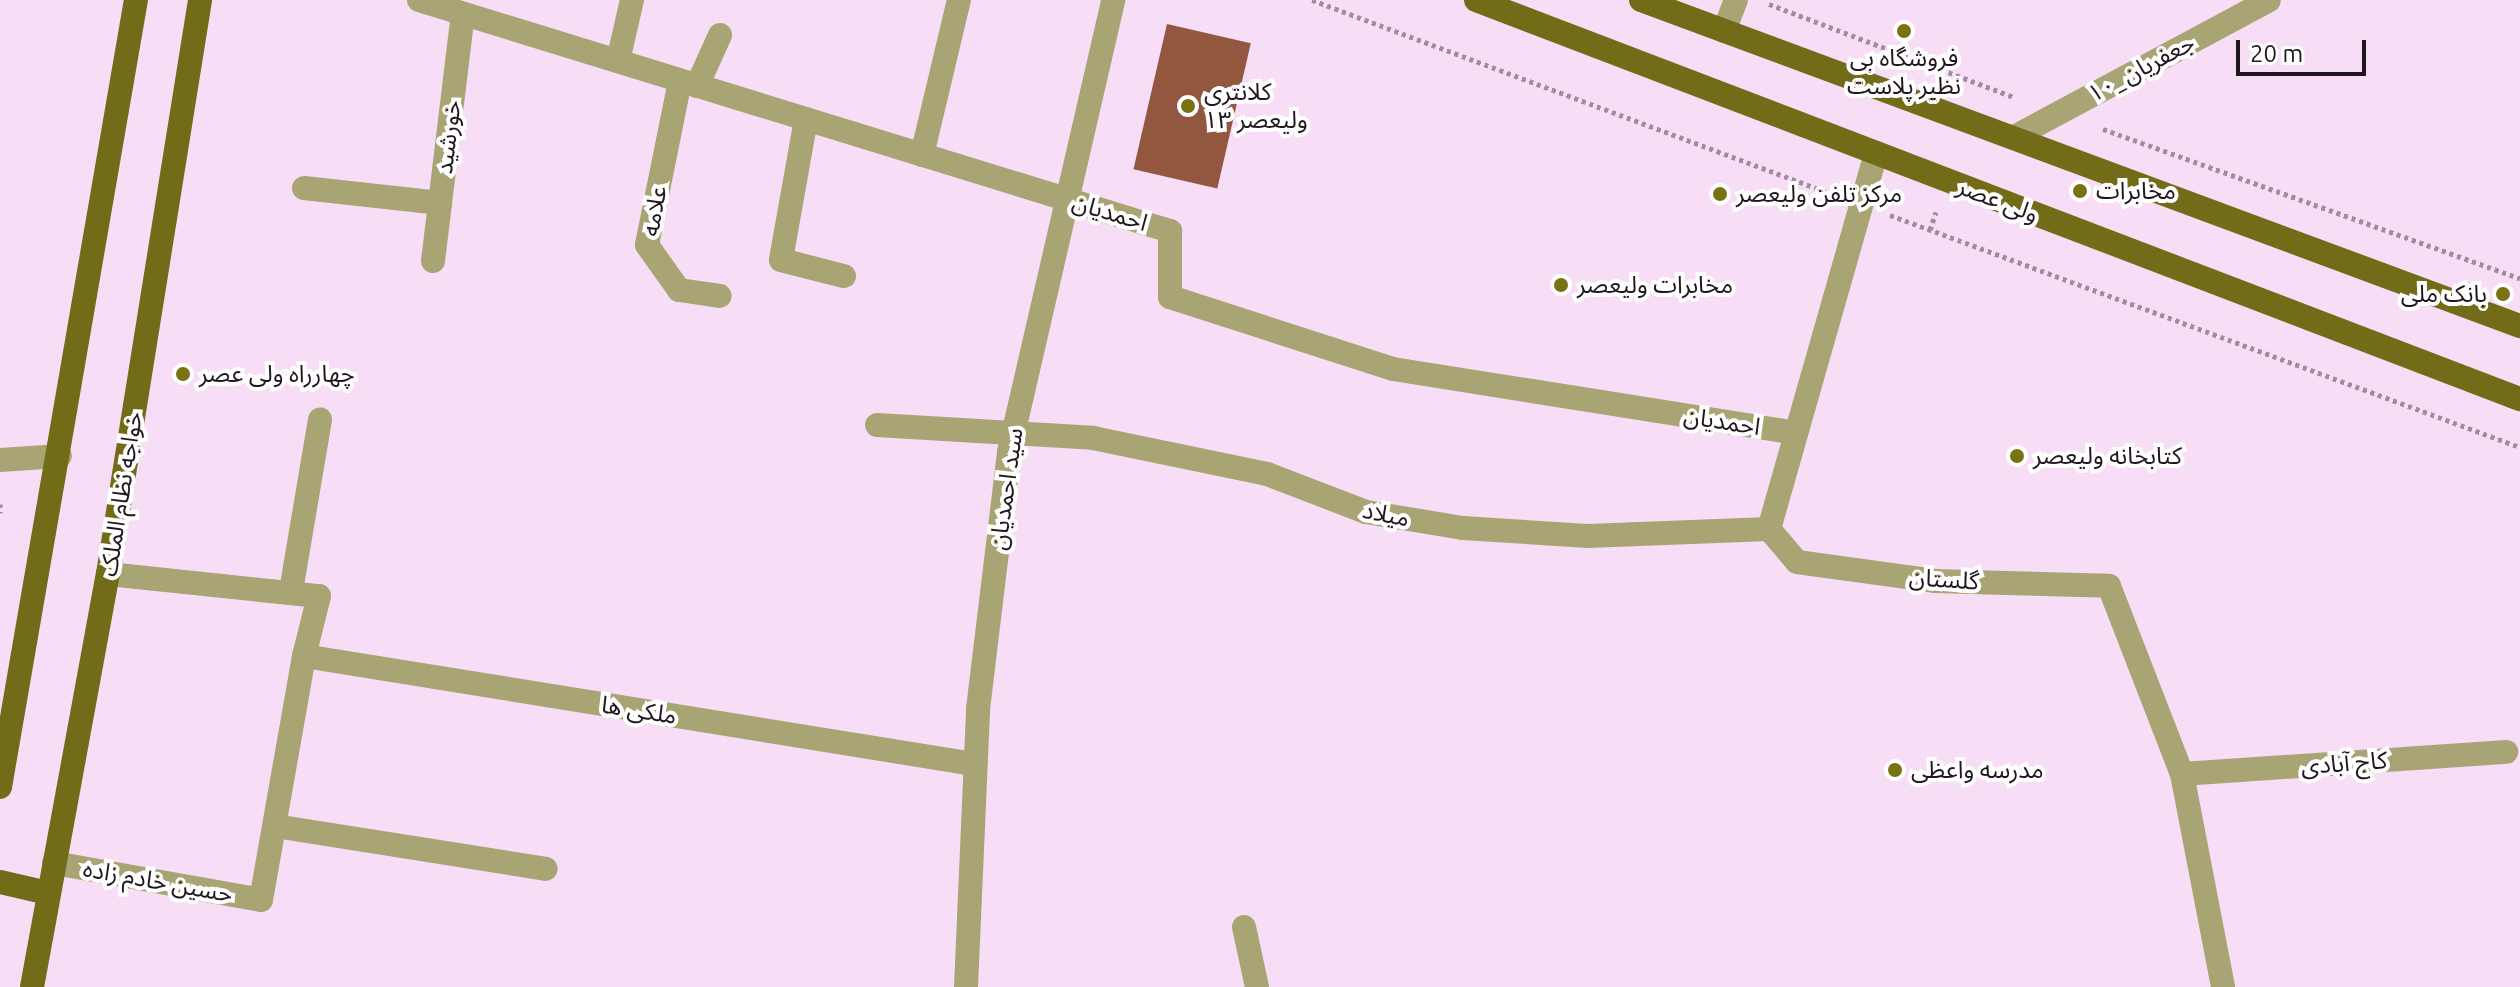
<!DOCTYPE html>
<html>
<head>
<meta charset="utf-8">
<style>
	body { margin:0 }
	#map { position:relative; width:2520px; height:987px; overflow:hidden; background:#f8ddf6; font-family:Ubuntu,"Noto Sans Arabic",sans-serif }
	div>[style] { position:absolute }
	.building>* { inset:0; background:#92573e; transform-origin:0 0 }
	.path>* { height:5px; margin-top:-2.5px; transform-origin:0; background:repeating-linear-gradient(90deg,#a08c9e 0 4px,transparent 0 8px) }
	.minor>* { height:24px; margin:-12px; padding:0 12px; transform-origin:12px; border-radius:12px; background:#a8a474 }
	.major>* { height:24px; margin:-12px; padding:0 12px; transform-origin:12px; border-radius:12px; background:#726b17 }
	.dots>* { width:22px; height:22px; translate:-50% -50%; box-sizing:border-box; border:4px solid #fff; border-radius:50% }
	span { translate:-50% -50%; white-space:nowrap; text-align:center; line-height:1.15; -webkit-text-stroke:8px #fff; paint-order:stroke }
	.poi-label { font-size:24px; color:#20161f }
	.left { translate:0 -50%; text-align:left }
	.right { translate:-100% -50%; text-align:right }
	.street-label { font-size:24px; color:#20161f }
	.scale { position:absolute; left:2236px; top:40px; width:130px; height:36px; box-sizing:border-box; border:4px solid #20161f; border-top:0; padding-left:10px; font-size:24px; line-height:28px; white-space:nowrap; color:#20161f; -webkit-text-stroke:6px #fff; paint-order:stroke }
</style>
</head>
<body>
<div id="map">
	<div class="building">
		<div style="left:1167px;top:24px;width:86px;height:149px;rotate:13deg"></div>
	</div>
	<div class="path">
		<div style="left:1312px;top:0;width:555px;rotate:20.46deg"></div>
		<div style="left:1769px;top:4px;width:262px;rotate:20.8deg"></div>
		<div style="left:2103px;top:129px;width:443px;rotate:19.7deg"></div>
		<div style="left:1890px;top:215px;width:671px;rotate:20.22deg"></div>
		<div style="left:1930px;top:230px;width:19px;rotate:-72deg"></div>
		<div style="left:0;top:504px;width:9px;rotate:90deg"></div>
	</div>
	<div class="minor">
		<div style="left:419px;top:0;width:786px;rotate:17.1deg"></div>
		<div style="left:1170px;top:231px;width:66px;rotate:90deg"></div>
		<div style="left:1170px;top:297px;width:234px;rotate:17.9deg"></div>
		<div style="left:1393px;top:369px;width:408px;rotate:9deg"></div>
		<div style="left:1724px;top:31px;width:33px;rotate:-69deg"></div>
		<div style="left:618px;top:61px;width:63px;rotate:-77.1deg"></div>
		<div style="left:680px;top:81px;width:167px;rotate:101.4deg"></div>
		<div style="left:647px;top:245px;width:55px;rotate:54.6deg"></div>
		<div style="left:679px;top:290px;width:41px;rotate:8.3deg"></div>
		<div style="left:697px;top:86px;width:56px;rotate:-65.7deg"></div>
		<div style="left:806px;top:119px;width:143px;rotate:100.1deg"></div>
		<div style="left:781px;top:260px;width:65px;rotate:14.3deg"></div>
		<div style="left:2014px;top:137px;width:289px;rotate:-28.2deg"></div>
		<div style="left:922px;top:155px;width:159px;rotate:-76.6deg"></div>
		<div style="left:304px;top:188px;width:137px;rotate:6.3deg"></div>
		<div style="left:433px;top:261px;width:249px;rotate:-83.1deg"></div>
		<div style="left:877px;top:425px;width:216px;rotate:3.4deg"></div>
		<div style="left:1093px;top:438px;width:178px;rotate:11.7deg"></div>
		<div style="left:1267px;top:474px;width:106px;rotate:21deg"></div>
		<div style="left:1366px;top:512px;width:98px;rotate:9.4deg"></div>
		<div style="left:1463px;top:528px;width:125px;rotate:3.7deg"></div>
		<div style="left:1588px;top:536px;width:181px;rotate:-2.2deg"></div>
		<div style="left:0;top:460px;width:60px;rotate:-3.8deg"></div>
		<div style="left:1769px;top:529px;width:43px;rotate:49.7deg"></div>
		<div style="left:1797px;top:562px;width:139px;rotate:7.8deg"></div>
		<div style="left:1935px;top:581px;width:174px;rotate:1.6deg"></div>
		<div style="left:2109px;top:586px;width:202px;rotate:68.8deg"></div>
		<div style="left:2182px;top:774px;width:217px;rotate:79.1deg"></div>
		<div style="left:1769px;top:529px;width:391px;rotate:-74.1deg"></div>
		<div style="left:108px;top:574px;width:212px;rotate:6deg"></div>
		<div style="left:319px;top:596px;width:62px;rotate:104deg"></div>
		<div style="left:304px;top:656px;width:679px;rotate:9.16deg"></div>
		<div style="left:291px;top:591px;width:174px;rotate:-80.4deg"></div>
		<div style="left:2182px;top:774px;width:325px;rotate:-3.9deg"></div>
		<div style="left:275px;top:826px;width:274px;rotate:9deg"></div>
		<div style="left:54px;top:863px;width:210px;rotate:10.1deg"></div>
		<div style="left:261px;top:900px;width:248px;rotate:-80deg"></div>
		<div style="left:1244px;top:927px;width:61px;rotate:77.8deg"></div>
		<div style="left:966px;top:987px;width:278px;rotate:-87.5deg"></div>
		<div style="left:978px;top:709px;width:259px;rotate:-83.1deg"></div>
		<div style="left:1009px;top:452px;width:464px;rotate:-77deg"></div>
	</div>
	<div class="major">
		<div style="left:1476px;top:0;width:1118px;rotate:20.92deg"></div>
		<div style="left:1641px;top:0;width:938px;rotate:20.35deg"></div>
		<div style="left:0;top:787px;width:799px;rotate:-80.2deg"></div>
		<div style="left:0;top:882px;width:49px;rotate:12.9deg"></div>
		<div style="left:32px;top:987px;width:420px;rotate:-79.6deg"></div>
		<div style="left:108px;top:574px;width:581px;rotate:-80.89deg"></div>
	</div>
	<div class="dots">
		<div style="left:1904px;top:31px;background:#7a7112"></div>
		<div style="left:1188px;top:106px;background:#7a7112"></div>
		<div style="left:2080px;top:191px;background:#7a7112"></div>
		<div style="left:1720px;top:194px;background:#7a7112"></div>
		<div style="left:1561px;top:285px;background:#7a7112"></div>
		<div style="left:2503px;top:294px;background:#7a7112"></div>
		<div style="left:183px;top:374px;background:#7a7112"></div>
		<div style="left:2017px;top:456px;background:#7a7112"></div>
		<div style="left:1895px;top:770px;background:#7a7112"></div>
	</div>
	<div class="poi-label">
		<span style="left:1904px;top:72px">فروشگاه بی<br>نظیر پلاست</span>
		<span class="left" style="left:1204px;top:106px">کلانتری<br>۱۳ ولیعصر</span>
		<span class="left" style="left:2096px;top:191px">مخابرات</span>
		<span class="left" style="left:1736px;top:194px">مرکز تلفن ولیعصر</span>
		<span class="left" style="left:1577px;top:285px">مخابرات ولیعصر</span>
		<span class="right" style="left:2487px;top:294px">بانک ملی</span>
		<span class="left" style="left:199px;top:374px">چهارراه ولی عصر</span>
		<span class="left" style="left:2033px;top:456px">کتابخانه ولیعصر</span>
		<span class="left" style="left:1911px;top:770px">مدرسه واعظی</span>
	</div>
	<div class="street-label">
		<span style="left:2141px;top:68px;rotate:-28deg">۱۰_جعفریان</span>
		<span style="left:448px;top:137px;rotate:-83deg">خورشید</span>
		<span style="left:1998px;top:200px;rotate:21deg">ولی عصر</span>
		<span style="left:654px;top:211px;rotate:-80deg">علامه</span>
		<span style="left:1110px;top:212px;rotate:17deg">احمدیان</span>
		<span style="left:1722px;top:421px;rotate:9deg">احمدیان</span>
		<span style="left:1006px;top:489px;rotate:-82deg">سید احمدیان</span>
		<span style="left:121px;top:494px;rotate:-81deg">خواجه نظام الملک</span>
		<span style="left:1386px;top:514px;rotate:11deg">میلاد</span>
		<span style="left:1944px;top:579px;rotate:4deg">گلستان</span>
		<span style="left:639px;top:710px;rotate:9deg">ملکی ها</span>
		<span style="left:2344px;top:763px;rotate:-4deg">کاج آبادی</span>
		<span style="left:158px;top:881px;rotate:10deg">حسین خادم زاده</span>
	</div>
	<div class="scale">20 m</div>
</div>
</body>
</html>
